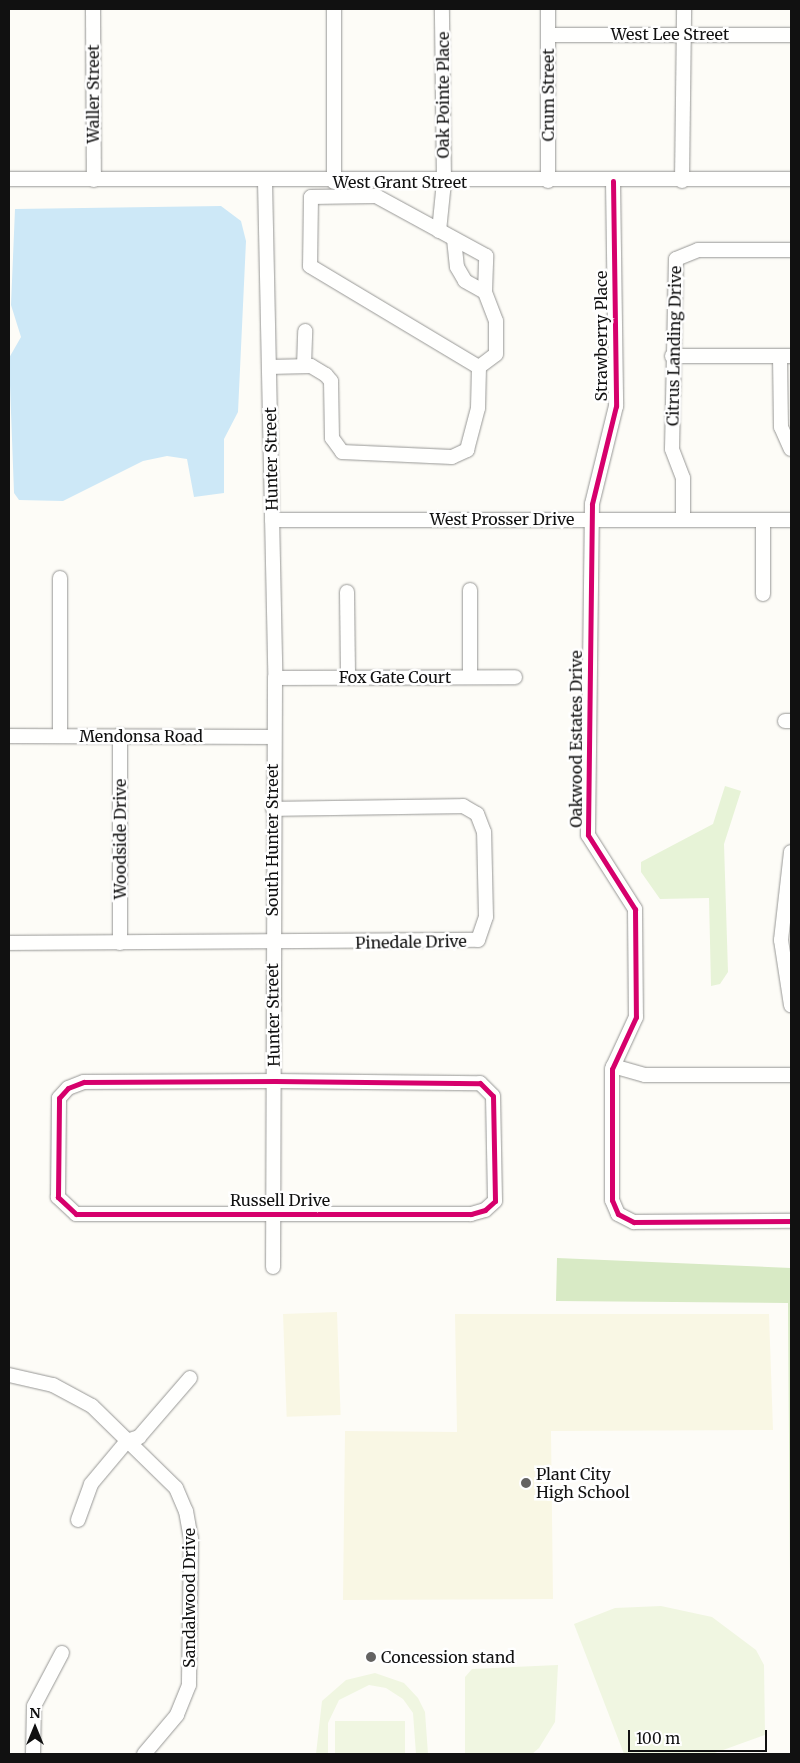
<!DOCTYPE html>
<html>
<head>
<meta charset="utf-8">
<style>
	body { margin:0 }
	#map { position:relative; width:800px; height:1763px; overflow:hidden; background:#fdfcf7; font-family:Merriweather,serif }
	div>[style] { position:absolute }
	.farmland>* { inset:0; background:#f9f7e4; transform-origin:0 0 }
	.green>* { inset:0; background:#e7f3d7 }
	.forest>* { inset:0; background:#d8eac5 }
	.pitch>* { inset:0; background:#f0f6e1; transform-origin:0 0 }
	.water>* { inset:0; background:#cde8f7 }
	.roads { filter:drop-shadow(0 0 1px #979795) drop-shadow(0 0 1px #979795) }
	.minor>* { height:14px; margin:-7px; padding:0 7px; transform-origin:7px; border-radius:7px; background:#fffffe }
	.cycleway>* { height:5px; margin:-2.5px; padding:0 2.5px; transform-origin:2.5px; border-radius:2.5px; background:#d6006c }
	.dots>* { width:14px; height:14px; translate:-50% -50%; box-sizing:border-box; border:2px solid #fff; border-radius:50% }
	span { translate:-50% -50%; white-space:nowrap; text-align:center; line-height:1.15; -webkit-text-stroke:5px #fff; paint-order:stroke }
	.street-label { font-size:16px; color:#111 }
	.poi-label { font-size:16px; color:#111 }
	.left { translate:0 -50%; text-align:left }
	.frame { position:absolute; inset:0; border:10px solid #111; pointer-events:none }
	.north { position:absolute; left:10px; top:1703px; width:50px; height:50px; -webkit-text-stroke:4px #fff; paint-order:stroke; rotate:0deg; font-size:14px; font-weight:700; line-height:20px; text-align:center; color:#111 }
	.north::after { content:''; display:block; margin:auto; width:18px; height:22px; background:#111; clip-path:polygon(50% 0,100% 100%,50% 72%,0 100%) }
	.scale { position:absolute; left:628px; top:1730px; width:139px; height:22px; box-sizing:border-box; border:2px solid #111; border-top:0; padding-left:6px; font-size:15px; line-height:18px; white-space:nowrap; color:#111; -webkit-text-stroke:4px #fff; paint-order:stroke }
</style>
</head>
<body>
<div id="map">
	<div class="farmland">
		<div style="left:337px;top:1312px;width:103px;height:54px;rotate:88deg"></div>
		<div style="clip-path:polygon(455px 1314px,769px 1314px,773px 1430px,551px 1431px,553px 1599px,343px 1600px,345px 1431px,457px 1432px)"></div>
	</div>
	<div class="green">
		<div style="clip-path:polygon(725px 786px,741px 791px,724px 844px,728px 972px,720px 984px,711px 986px,709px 898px,660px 899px,641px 872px,641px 862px,713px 824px)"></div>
	</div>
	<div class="forest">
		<div style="clip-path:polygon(557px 1258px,791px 1268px,791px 1710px,788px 1303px,556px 1301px)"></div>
	</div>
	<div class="pitch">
		<div style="clip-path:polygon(661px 1606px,712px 1617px,756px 1650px,764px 1665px,765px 1735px,712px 1754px,624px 1754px,574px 1624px,615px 1608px)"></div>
		<div style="clip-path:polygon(558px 1665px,555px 1722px,539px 1748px,532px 1754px,465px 1754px,465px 1677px,472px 1669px)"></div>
		<div style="clip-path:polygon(375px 1673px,404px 1683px,418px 1698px,425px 1712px,428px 1754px,416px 1754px,413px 1713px,403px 1699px,386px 1688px,369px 1685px,339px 1700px,328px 1723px,328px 1754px,316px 1754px,322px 1701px,346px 1680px)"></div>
		<div style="left:405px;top:1721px;width:33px;height:70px;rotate:90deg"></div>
	</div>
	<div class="water">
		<div style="clip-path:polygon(221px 206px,241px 221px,246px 241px,238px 412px,224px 439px,224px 493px,194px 497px,187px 459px,167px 456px,143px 461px,63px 501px,19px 500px,14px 493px,9px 358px,21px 337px,11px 305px,15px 209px)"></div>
	</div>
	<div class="roads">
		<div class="minor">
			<div style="left:93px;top:9px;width:171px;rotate:89.7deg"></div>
			<div style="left:548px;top:35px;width:243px"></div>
			<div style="left:9px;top:179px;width:782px"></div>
			<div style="left:265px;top:181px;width:497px;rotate:88.8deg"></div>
			<div style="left:275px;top:678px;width:589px;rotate:90.19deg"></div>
			<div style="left:548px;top:181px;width:172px;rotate:-90deg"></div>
			<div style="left:613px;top:181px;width:225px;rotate:89.2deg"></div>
			<div style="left:616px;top:406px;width:101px;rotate:103.8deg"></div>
			<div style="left:592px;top:504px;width:331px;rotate:90.7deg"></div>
			<div style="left:588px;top:835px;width:88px;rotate:57.6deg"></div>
			<div style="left:635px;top:909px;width:108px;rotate:89.5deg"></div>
			<div style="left:636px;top:1017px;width:57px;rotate:114.8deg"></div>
			<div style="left:612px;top:1069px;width:131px;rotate:90deg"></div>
			<div style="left:612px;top:1200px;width:15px;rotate:67deg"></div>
			<div style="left:618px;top:1214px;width:18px;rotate:27deg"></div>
			<div style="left:634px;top:1222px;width:157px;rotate:-0.4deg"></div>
			<div style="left:682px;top:181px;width:172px;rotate:-89.3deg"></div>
			<div style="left:334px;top:182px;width:173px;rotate:-90deg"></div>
			<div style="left:439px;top:231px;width:49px;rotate:-84.2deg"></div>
			<div style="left:444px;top:182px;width:173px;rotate:-90.7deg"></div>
			<div style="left:454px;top:239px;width:28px;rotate:84deg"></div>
			<div style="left:457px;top:267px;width:16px;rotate:60deg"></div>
			<div style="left:465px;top:281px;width:23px;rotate:29deg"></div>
			<div style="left:672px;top:356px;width:119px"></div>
			<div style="left:780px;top:356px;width:71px;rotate:89.2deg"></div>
			<div style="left:781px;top:427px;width:24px;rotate:66deg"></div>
			<div style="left:304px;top:366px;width:35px;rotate:-88deg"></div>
			<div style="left:269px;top:367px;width:42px;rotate:-1.4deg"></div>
			<div style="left:311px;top:366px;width:17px;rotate:31deg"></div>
			<div style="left:326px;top:375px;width:8px;rotate:50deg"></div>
			<div style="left:331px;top:381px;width:57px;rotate:89deg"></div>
			<div style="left:332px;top:438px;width:17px;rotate:54deg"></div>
			<div style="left:342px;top:452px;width:110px;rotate:2.6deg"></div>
			<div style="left:452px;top:457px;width:17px;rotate:-25deg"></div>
			<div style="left:467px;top:450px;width:43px;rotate:-75.3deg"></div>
			<div style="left:478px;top:408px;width:41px;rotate:-88.6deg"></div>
			<div style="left:479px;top:367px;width:21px;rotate:-37deg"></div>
			<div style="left:496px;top:354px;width:33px;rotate:-90deg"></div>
			<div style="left:496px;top:321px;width:31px;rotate:-111deg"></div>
			<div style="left:485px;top:292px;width:36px;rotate:-88deg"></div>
			<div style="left:486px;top:256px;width:125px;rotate:-151.4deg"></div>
			<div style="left:376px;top:196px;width:65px;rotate:179.1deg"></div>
			<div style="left:311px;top:197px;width:69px;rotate:90.8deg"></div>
			<div style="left:310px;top:266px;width:197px;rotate:30.9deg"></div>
			<div style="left:683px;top:519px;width:41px;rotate:-90deg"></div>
			<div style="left:683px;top:478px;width:31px;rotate:-111deg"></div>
			<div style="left:672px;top:449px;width:190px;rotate:-88.8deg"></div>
			<div style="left:676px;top:259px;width:24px;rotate:-22deg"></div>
			<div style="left:698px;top:250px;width:93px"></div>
			<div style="left:272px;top:520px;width:519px"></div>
			<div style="left:763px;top:520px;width:74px;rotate:90deg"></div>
			<div style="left:60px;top:578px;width:158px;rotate:90deg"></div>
			<div style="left:347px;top:592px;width:85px;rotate:89.3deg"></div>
			<div style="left:470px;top:676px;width:86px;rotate:-90deg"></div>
			<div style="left:275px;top:678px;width:240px;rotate:-0.2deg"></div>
			<div style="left:785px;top:721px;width:6px"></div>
			<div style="left:120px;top:735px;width:208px;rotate:90deg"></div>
			<div style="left:9px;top:736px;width:264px;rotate:0.2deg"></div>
			<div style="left:791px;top:852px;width:89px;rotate:96.5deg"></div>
			<div style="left:781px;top:940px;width:66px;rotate:81.3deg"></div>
			<div style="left:9px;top:943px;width:469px;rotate:-0.4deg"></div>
			<div style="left:478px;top:940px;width:24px;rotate:-71deg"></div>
			<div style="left:486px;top:917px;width:85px;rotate:-91.3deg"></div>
			<div style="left:484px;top:832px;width:19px;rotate:-111deg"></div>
			<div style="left:477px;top:814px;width:16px;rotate:-150deg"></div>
			<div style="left:463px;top:806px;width:190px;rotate:179.1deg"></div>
			<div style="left:613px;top:1066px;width:33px;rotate:16deg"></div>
			<div style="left:645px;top:1075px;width:146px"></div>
			<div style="left:274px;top:1081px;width:206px;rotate:0.6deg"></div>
			<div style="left:480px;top:1083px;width:18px;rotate:45deg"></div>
			<div style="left:493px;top:1096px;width:105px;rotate:88.9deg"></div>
			<div style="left:495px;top:1201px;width:13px;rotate:138deg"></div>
			<div style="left:485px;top:1210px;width:15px;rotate:164deg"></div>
			<div style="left:471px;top:1214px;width:395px;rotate:180deg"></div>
			<div style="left:76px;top:1214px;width:25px;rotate:-137deg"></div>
			<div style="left:58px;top:1197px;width:99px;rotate:-89.4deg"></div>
			<div style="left:59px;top:1098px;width:13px;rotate:-48deg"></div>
			<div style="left:68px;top:1088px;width:17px;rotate:-21deg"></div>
			<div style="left:84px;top:1082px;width:190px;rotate:-0.3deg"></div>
			<div style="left:9px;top:1375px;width:45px;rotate:12.8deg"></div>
			<div style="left:53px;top:1385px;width:44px;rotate:28.3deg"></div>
			<div style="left:92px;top:1406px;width:117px;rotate:44.3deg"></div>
			<div style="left:176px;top:1488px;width:25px;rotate:67deg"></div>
			<div style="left:186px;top:1511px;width:27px;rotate:80deg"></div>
			<div style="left:191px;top:1538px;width:147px;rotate:90.8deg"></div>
			<div style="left:189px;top:1685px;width:32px;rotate:112deg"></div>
			<div style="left:177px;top:1715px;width:51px;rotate:130.2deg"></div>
			<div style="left:127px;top:1441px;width:13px;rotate:-18deg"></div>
			<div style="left:139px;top:1437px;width:78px;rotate:-49.2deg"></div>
			<div style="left:78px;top:1520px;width:38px;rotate:-70deg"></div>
			<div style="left:91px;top:1484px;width:56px;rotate:-50.1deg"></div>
			<div style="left:33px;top:1754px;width:48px;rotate:-88.8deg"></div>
			<div style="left:34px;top:1706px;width:60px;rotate:-62.2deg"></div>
		</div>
	</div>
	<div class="cycleway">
		<div style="left:613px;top:181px;width:225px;rotate:89.2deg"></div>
		<div style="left:616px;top:406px;width:101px;rotate:103.8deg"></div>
		<div style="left:592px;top:504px;width:331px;rotate:90.7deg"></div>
		<div style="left:588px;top:835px;width:88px;rotate:57.6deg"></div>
		<div style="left:635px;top:909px;width:108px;rotate:89.5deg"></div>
		<div style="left:636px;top:1017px;width:57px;rotate:114.8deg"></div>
		<div style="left:612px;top:1069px;width:131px;rotate:90deg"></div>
		<div style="left:612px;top:1200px;width:15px;rotate:67deg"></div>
		<div style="left:618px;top:1214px;width:18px;rotate:27deg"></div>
		<div style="left:634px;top:1222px;width:157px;rotate:-0.4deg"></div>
		<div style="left:274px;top:1081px;width:206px;rotate:0.6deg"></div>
		<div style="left:480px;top:1083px;width:18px;rotate:45deg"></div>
		<div style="left:493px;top:1096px;width:105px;rotate:88.9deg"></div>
		<div style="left:495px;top:1201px;width:13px;rotate:138deg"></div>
		<div style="left:485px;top:1210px;width:15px;rotate:164deg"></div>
		<div style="left:471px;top:1214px;width:395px;rotate:180deg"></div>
		<div style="left:76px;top:1214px;width:25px;rotate:-137deg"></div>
		<div style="left:58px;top:1197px;width:99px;rotate:-89.4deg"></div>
		<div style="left:59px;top:1098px;width:13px;rotate:-48deg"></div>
		<div style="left:68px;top:1088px;width:17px;rotate:-21deg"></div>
		<div style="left:84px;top:1082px;width:190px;rotate:-0.3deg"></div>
	</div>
	<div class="dots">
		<div style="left:526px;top:1483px;background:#646362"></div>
		<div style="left:371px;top:1657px;background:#646362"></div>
	</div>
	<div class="street-label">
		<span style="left:670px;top:34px">West Lee Street</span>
		<span style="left:93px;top:94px;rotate:-90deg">Waller Street</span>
		<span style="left:443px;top:95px;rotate:-90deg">Oak Pointe Place</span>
		<span style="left:548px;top:95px;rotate:-90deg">Crum Street</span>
		<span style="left:400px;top:182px">West Grant Street</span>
		<span style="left:601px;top:336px;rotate:-90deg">Strawberry Place</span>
		<span style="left:674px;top:346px;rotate:-89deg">Citrus Landing Drive</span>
		<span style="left:271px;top:459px;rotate:-91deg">Hunter Street</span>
		<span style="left:502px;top:519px">West Prosser Drive</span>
		<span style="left:395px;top:677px">Fox Gate Court</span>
		<span style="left:141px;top:736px">Mendonsa Road</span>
		<span style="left:576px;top:739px;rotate:-90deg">Oakwood Estates Drive</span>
		<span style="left:120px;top:839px;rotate:-90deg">Woodside Drive</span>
		<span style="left:272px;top:840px;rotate:-90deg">South Hunter Street</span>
		<span style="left:411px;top:942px;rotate:-1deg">Pinedale Drive</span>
		<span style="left:273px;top:1015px;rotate:-91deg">Hunter Street</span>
		<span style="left:280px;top:1200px">Russell Drive</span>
		<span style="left:189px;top:1598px;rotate:-90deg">Sandalwood Drive</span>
	</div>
	<div class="poi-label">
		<span class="left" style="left:536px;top:1483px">Plant City<br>High School</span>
		<span class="left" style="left:381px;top:1657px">Concession stand</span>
	</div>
	<div class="frame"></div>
	<div class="north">N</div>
	<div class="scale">100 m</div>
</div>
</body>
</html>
